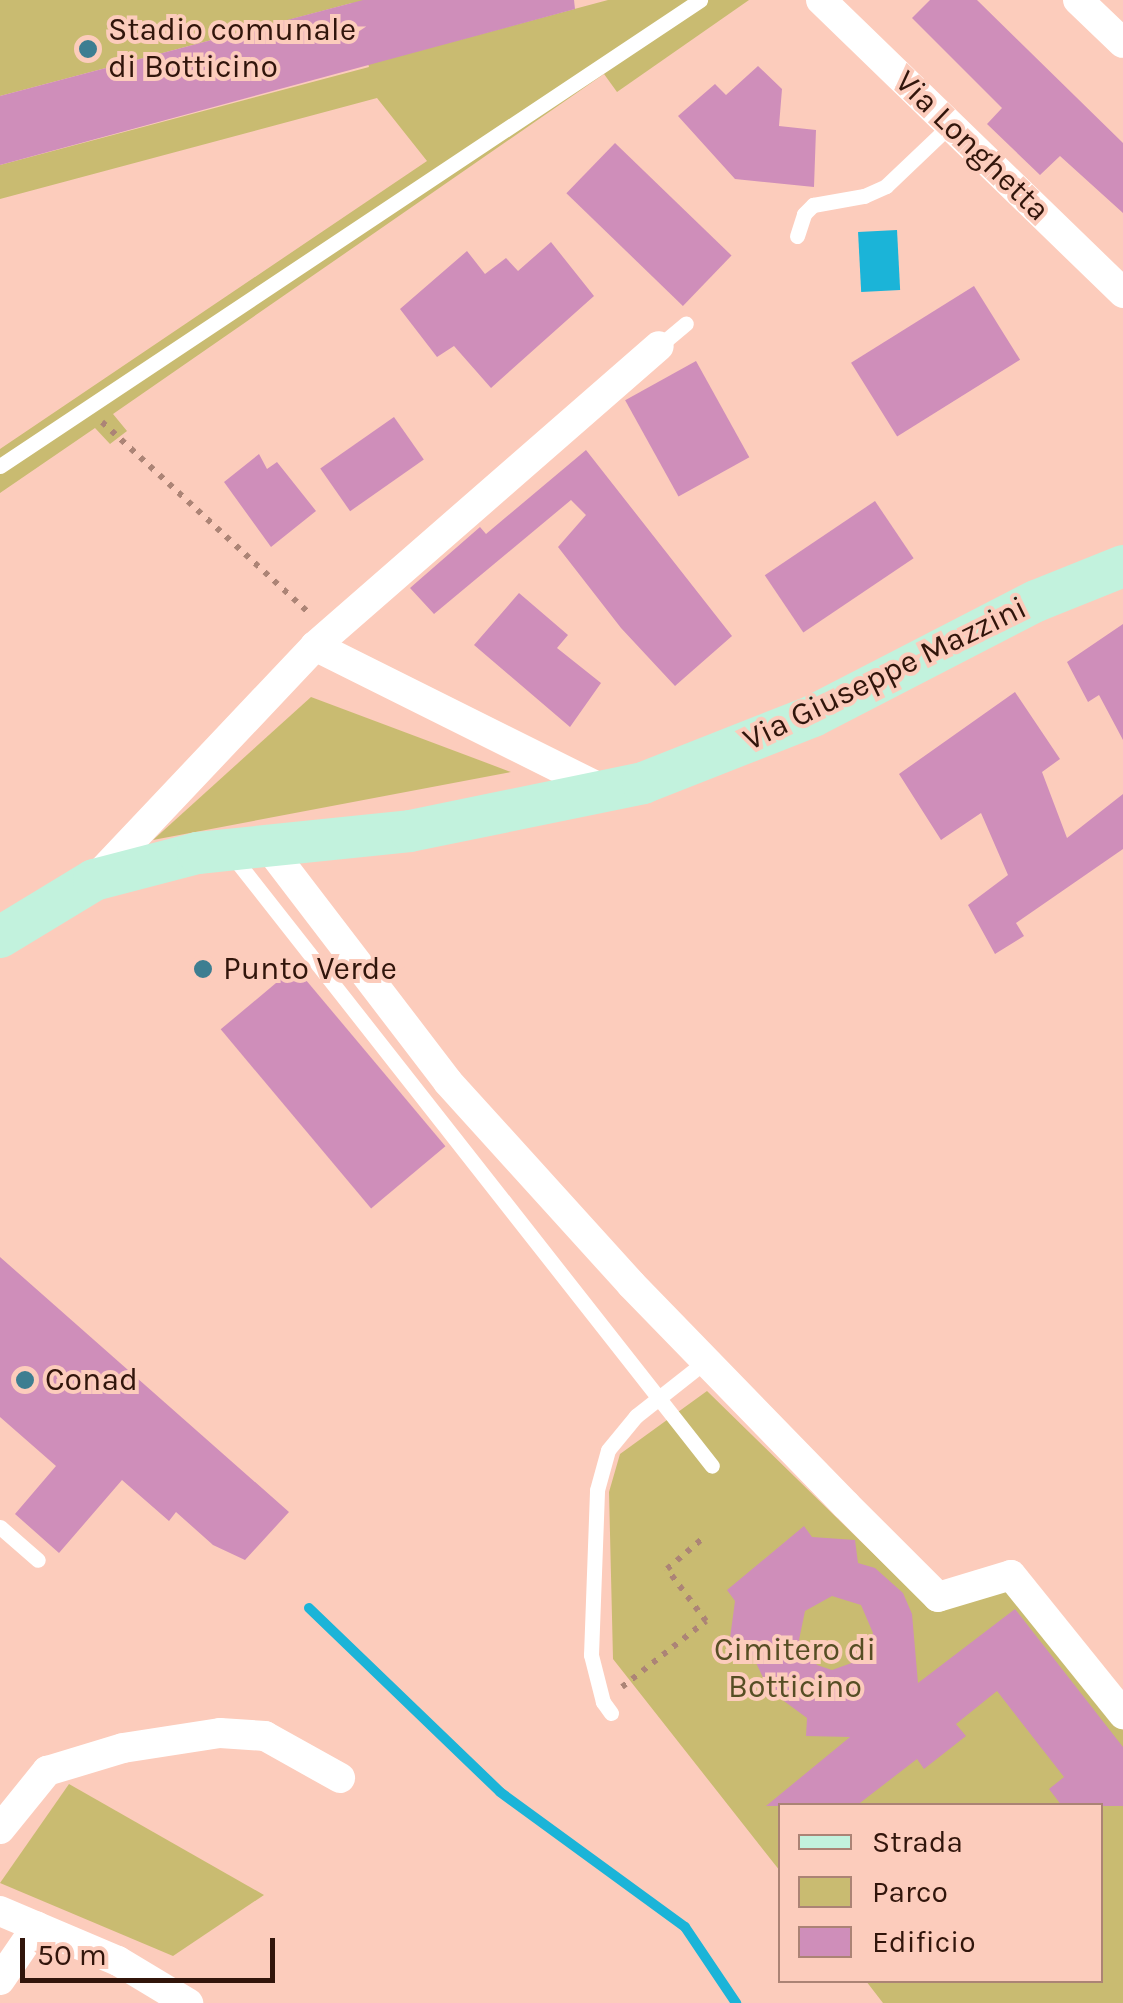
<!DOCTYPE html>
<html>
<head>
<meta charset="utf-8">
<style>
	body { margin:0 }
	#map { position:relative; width:1123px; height:2003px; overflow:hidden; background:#fcccbc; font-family:Karla,sans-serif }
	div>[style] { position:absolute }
	.green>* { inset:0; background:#c9bb71 }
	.water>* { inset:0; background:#1bb4d8; transform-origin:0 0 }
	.stream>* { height:10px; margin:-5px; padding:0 5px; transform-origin:5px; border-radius:5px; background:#1bb4d8 }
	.building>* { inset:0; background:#cf8eba; transform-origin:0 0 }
	.path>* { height:6px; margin-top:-3px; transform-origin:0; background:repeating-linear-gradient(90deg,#ac8476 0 5px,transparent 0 13px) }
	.lane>* { height:15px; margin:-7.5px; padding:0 7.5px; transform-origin:7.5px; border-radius:7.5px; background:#fff }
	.street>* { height:30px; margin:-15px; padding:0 15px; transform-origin:15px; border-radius:15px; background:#fff }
	.secondary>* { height:42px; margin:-21px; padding:0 21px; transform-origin:21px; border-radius:21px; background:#c2f2dd }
	.dots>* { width:28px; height:28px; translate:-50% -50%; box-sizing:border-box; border:5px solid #fcccbc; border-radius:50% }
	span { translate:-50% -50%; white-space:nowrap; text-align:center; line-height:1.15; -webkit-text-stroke:8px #fcccbc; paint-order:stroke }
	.poi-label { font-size:32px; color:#31150b }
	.left { translate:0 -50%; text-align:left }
	.street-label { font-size:32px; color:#31150b }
	.park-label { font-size:32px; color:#564e24 }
	.legend { position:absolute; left:778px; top:1803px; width:325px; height:180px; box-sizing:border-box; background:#fcccbc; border:2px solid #ab8375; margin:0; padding:12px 18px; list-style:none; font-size:30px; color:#31150b }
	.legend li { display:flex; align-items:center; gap:20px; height:50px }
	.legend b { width:50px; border:2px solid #ab8375 }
	.scale { position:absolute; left:20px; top:1938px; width:255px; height:45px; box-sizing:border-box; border:5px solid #31150b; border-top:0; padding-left:12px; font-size:30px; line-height:35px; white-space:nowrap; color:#31150b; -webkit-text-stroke:8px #fcccbc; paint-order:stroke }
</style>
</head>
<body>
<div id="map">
	<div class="green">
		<div style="clip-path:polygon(0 0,368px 0,384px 60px,608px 0,749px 0,617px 92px,604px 74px,113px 414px,127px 431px,110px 444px,95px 428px,0 493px,0 449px,427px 161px,377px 98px,0 199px,0 165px,369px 67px,352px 3px,0 96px)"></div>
		<div style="clip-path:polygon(311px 697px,511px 772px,153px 840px)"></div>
		<div style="clip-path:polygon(707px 1391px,929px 1608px,1012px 1583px,1123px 1730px,1123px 2003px,883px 2003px,866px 1981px,1100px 1980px,1100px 1806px,780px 1806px,780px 1871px,613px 1659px,609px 1492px,620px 1454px)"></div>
		<div style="clip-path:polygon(69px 1784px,264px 1895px,173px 1956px,0 1883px)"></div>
	</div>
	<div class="water">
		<div style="left:897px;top:230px;width:60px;height:39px;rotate:87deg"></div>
	</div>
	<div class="stream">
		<div style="left:309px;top:1608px;width:265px;rotate:43.9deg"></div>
		<div style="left:500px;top:1792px;width:229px;rotate:36.1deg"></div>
		<div style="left:685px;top:1927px;width:92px;rotate:56.1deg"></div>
	</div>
	<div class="building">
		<div style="clip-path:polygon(363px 0,574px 0,575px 9px,0 165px,0 96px)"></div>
		<div style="clip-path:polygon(930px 0,977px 0,1123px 143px,1123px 213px,1060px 156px,1040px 175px,987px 124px,1002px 108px,912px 18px)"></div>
		<div style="clip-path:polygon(758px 66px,782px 89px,779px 126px,816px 130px,814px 187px,735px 179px,678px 116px,715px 84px,726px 95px)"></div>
		<div style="left:615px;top:143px;width:162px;height:70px;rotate:44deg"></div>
		<div style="clip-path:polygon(551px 242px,594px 296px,491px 388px,454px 346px,437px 357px,400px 309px,467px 251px,485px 274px,506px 258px,518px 271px)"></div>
		<div style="left:974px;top:286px;width:87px;height:145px;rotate:58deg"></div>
		<div style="left:696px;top:361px;width:110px;height:81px;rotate:61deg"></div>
		<div style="left:394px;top:417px;width:52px;height:90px;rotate:55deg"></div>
		<div style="clip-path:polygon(586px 450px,732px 636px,675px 686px,621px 628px,558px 547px,586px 515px,571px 500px,434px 614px,410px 588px,480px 527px,486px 534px)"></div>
		<div style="clip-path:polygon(259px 454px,267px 469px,277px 462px,316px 511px,271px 547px,224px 482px)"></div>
		<div style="left:875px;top:501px;width:69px;height:133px;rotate:56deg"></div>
		<div style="clip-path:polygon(519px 593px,568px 635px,557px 648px,601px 683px,570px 727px,474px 645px)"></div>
		<div style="clip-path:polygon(1123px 624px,1123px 740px,1099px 695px,1088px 702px,1067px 662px)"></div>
		<div style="clip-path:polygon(1015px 692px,1060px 759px,1042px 772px,1067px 838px,1123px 794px,1123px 849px,1016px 923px,1024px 936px,995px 954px,968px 905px,1008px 875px,981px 813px,941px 840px,899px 774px)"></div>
		<div style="left:295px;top:967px;width:234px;height:97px;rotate:50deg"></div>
		<div style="clip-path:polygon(0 1257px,289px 1512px,245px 1560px,213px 1545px,176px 1512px,169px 1521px,122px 1480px,59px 1553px,15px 1514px,56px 1466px,0 1417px)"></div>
		<div style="clip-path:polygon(evenodd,804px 1526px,812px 1537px,855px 1540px,858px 1563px,875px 1568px,903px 1593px,912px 1614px,918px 1683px,1015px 1609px,1123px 1747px,1123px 1806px,1062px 1806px,1049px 1789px,1064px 1777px,997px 1691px,956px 1724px,966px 1736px,924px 1769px,917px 1759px,856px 1806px,766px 1806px,850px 1737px,806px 1736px,807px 1718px,769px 1690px,745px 1640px,730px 1638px,735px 1601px,727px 1590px,804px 1526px,832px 1596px,861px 1605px,873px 1633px,860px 1660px,832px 1670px,817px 1665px,799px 1640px,805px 1611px,832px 1596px)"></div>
	</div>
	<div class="path">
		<div style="left:102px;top:422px;width:283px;rotate:42.7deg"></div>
		<div style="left:622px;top:1687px;width:107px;rotate:-38.2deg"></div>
		<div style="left:706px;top:1621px;width:65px;rotate:-126.9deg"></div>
		<div style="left:667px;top:1569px;width:46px;rotate:-40.6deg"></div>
	</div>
	<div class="lane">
		<div style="left:797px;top:236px;width:23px;rotate:-72deg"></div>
		<div style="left:804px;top:214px;width:13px;rotate:-45deg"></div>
		<div style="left:813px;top:205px;width:52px;rotate:-10deg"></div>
		<div style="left:864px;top:196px;width:24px;rotate:-24deg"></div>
		<div style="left:886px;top:186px;width:88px;rotate:-43.6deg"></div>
		<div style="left:659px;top:346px;width:35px;rotate:-40deg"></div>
		<div style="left:0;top:466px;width:841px;rotate:-33.65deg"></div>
		<div style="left:231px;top:854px;width:778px;rotate:51.83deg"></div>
		<div style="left:0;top:1527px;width:50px;rotate:41deg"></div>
		<div style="left:611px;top:1713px;width:14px;rotate:-126deg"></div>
		<div style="left:603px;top:1702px;width:49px;rotate:-104.3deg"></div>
		<div style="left:591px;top:1655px;width:165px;rotate:-87.9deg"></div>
		<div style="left:597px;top:1490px;width:41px;rotate:-74.6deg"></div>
		<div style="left:608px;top:1450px;width:44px;rotate:-50.5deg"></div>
		<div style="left:636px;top:1416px;width:89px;rotate:-38.2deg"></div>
	</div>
	<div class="street">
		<div style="left:821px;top:0;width:421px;rotate:44.1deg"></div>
		<div style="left:1078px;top:0;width:62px;rotate:43.7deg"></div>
		<div style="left:315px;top:646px;width:456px;rotate:-41.1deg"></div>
		<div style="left:270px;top:849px;width:293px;rotate:52.6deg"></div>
		<div style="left:448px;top:1082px;width:273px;rotate:47.8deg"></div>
		<div style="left:631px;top:1284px;width:308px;rotate:45.8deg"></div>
		<div style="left:846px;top:1505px;width:130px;rotate:45deg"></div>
		<div style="left:938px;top:1597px;width:76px;rotate:-16.8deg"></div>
		<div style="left:1011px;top:1575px;width:179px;rotate:51.1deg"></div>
		<div style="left:94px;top:880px;width:322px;rotate:-46.6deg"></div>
		<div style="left:315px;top:646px;width:330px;rotate:26.5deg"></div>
		<div style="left:0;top:1829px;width:75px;rotate:-51deg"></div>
		<div style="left:47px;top:1771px;width:79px;rotate:-16.8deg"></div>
		<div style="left:123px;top:1748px;width:98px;rotate:-8.8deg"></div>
		<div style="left:220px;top:1733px;width:45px;rotate:3.8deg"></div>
		<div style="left:265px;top:1736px;width:86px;rotate:29.2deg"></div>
		<div style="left:0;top:1911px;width:128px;rotate:23deg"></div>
		<div style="left:118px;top:1961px;width:82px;rotate:31deg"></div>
		<div style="left:0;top:1980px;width:65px;rotate:-55.6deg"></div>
	</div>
	<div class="secondary">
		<div style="left:0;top:937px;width:110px;rotate:-31.2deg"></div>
		<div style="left:94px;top:880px;width:107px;rotate:-14.6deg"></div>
		<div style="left:198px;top:853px;width:213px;rotate:-5.9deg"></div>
		<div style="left:410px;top:831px;width:238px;rotate:-11.6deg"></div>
		<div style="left:643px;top:783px;width:183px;rotate:-21.5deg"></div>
		<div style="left:813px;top:716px;width:251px;rotate:-27.3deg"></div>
		<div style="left:1036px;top:601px;width:94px;rotate:-21.9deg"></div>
	</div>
	<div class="dots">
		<div style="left:88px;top:49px;background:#3d7e91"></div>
		<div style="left:203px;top:969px;background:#3d7e91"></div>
		<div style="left:25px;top:1380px;background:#3d7e91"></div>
	</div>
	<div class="poi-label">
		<span class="left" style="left:108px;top:49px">Stadio comunale<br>di Botticino</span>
		<span class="left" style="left:223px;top:969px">Punto Verde</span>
		<span class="left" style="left:45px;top:1380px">Conad</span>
	</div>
	<div class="street-label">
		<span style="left:972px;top:146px;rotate:44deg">Via Longhetta</span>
		<span style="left:885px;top:674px;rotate:-26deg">Via Giuseppe Mazzini</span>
	</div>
	<div class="park-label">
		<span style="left:795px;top:1669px">Cimitero di<br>Botticino</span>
	</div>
	<ul class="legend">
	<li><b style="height:12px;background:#c2f2dd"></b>Strada</li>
	<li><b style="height:28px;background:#c9bb71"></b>Parco</li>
	<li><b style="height:28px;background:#cf8eba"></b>Edificio</li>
	</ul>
	<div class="scale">50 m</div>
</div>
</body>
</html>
